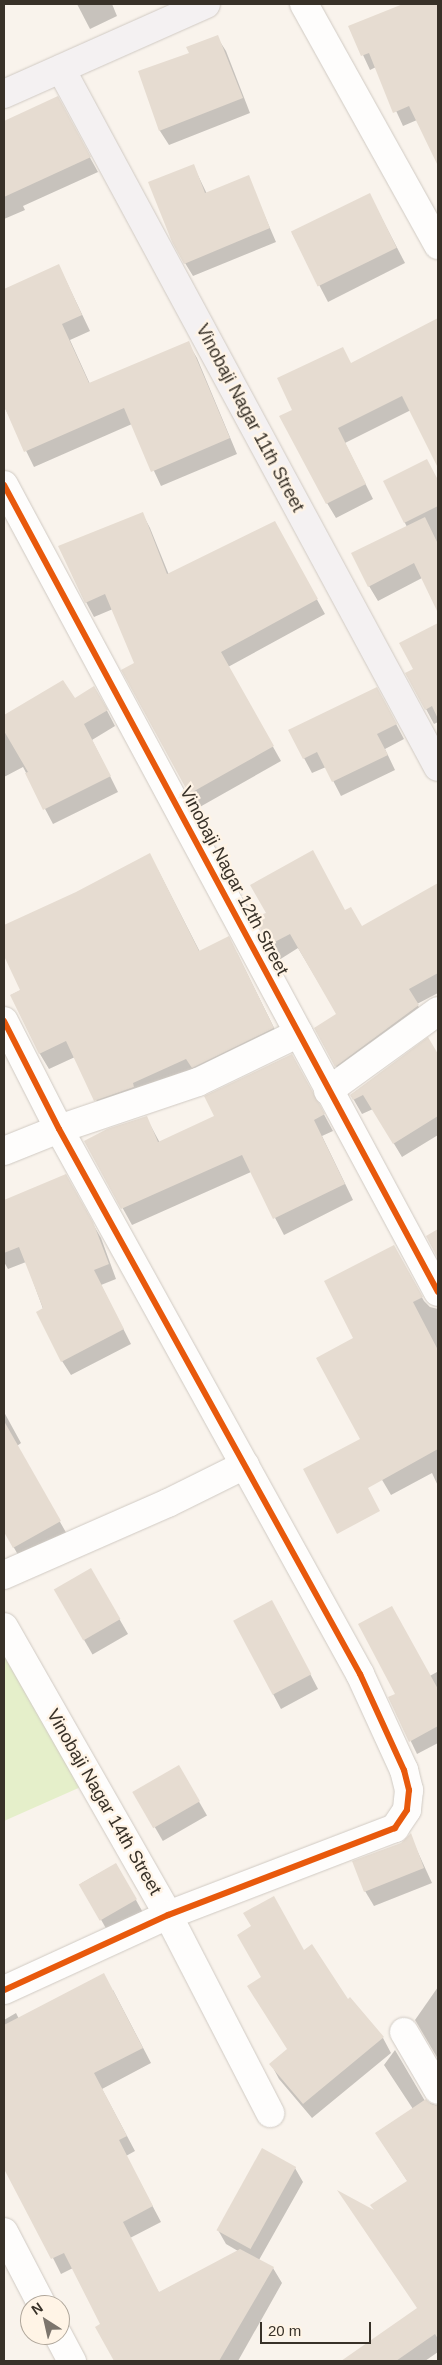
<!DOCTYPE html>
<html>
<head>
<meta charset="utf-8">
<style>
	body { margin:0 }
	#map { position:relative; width:442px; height:2365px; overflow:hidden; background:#f9f3ec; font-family:Arial,sans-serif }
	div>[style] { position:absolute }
	.green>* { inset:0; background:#e5efca }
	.shadow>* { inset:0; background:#0003; transform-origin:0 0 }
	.building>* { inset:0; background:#e6dcd1; transform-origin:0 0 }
	.roads { filter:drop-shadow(0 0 1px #d0cac3) drop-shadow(0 0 1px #d0cac3) }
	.street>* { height:28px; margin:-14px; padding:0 14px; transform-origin:14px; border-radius:14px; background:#fefdfc }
	.secondary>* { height:28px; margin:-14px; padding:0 14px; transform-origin:14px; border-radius:14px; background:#f4f1f2 }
	.cycleway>* { height:6px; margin:-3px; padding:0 3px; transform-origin:3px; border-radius:3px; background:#e8590c }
	span { translate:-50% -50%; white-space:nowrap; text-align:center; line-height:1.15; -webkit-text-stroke:4.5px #fff4e6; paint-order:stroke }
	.street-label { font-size:18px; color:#383128 }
	.frame { position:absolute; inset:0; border:5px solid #383128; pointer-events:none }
	.north { position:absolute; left:20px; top:2295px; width:50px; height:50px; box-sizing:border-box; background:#fff4e6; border:1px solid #afa69a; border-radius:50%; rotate:325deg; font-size:14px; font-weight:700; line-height:20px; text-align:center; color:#383128 }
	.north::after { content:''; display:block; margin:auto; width:18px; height:22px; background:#7c756d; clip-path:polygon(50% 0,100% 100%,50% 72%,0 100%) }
	.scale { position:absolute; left:260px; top:2322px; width:111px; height:22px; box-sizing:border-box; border:2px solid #383128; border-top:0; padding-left:6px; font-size:15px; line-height:18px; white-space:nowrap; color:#383128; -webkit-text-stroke:4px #fff4e6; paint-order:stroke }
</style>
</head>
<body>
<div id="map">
	<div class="green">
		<div style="clip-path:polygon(4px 1627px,92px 1782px,4px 1821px)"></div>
	</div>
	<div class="shadow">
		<div style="clip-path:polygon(77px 4px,112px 4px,117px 16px,90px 29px)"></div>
		<div style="clip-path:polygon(406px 4px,438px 4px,438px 163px,417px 120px,403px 126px,376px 67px,370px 70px,350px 27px)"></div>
		<div style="clip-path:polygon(217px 37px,226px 51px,250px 113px,169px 145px,160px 131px,140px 72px,190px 54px)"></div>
		<div style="clip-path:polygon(57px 98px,98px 172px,23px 206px,25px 210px,4px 219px,4px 122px)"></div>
		<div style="clip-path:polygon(193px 165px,207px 194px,248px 177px,276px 242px,193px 276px,185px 263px)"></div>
		<div style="clip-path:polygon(377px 209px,405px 263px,328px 302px,292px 233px)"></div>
		<div style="clip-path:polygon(59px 266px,90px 331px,70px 340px,90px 384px,188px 343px,197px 358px,237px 454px,161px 486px,132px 424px,34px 467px,4px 406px,4px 290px)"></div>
		<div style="clip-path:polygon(438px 322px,438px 450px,433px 453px,411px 410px,345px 443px,373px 499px,336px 518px,327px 503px,294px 410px,351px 364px)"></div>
		<div style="clip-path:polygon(427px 461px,438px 481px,438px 611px,422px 578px,378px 601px,369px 586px,407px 527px,385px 482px)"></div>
		<div style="clip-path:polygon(142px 513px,150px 528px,169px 575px,283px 538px,325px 614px,228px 667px,281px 761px,198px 808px,123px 671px,136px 663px,113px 609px,94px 617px,86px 602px)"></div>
		<div style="clip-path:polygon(438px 625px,438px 722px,434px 724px,426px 709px,415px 670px,401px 644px)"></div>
		<div style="clip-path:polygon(63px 681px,74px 699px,103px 703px,115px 726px,92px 740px,118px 792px,53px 824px,23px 767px,4px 777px,4px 716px)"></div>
		<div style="clip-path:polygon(385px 703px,404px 739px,385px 749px,395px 770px,341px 796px,326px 767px,312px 773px,289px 730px)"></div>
		<div style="clip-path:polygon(158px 870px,200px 952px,237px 953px,282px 1044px,104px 1116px,75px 1057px,49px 1069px,40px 1054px,11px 995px,21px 990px,4px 953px,4px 927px,76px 893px)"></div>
		<div style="clip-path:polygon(438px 885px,438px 993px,417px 1004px,427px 1021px,344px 1081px,336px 1066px,338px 1015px,298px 948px,279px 960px,258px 922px,345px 911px,362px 928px)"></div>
		<div style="clip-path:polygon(428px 1039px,438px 1056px,438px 1135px,402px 1157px,373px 1109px,362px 1114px,351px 1095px)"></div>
		<div style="clip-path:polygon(301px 1072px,333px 1131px,322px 1136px,353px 1200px,284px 1235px,251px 1172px,132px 1225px,86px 1142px,146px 1117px,160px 1143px,216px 1116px)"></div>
		<div style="clip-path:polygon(65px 1176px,101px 1238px,116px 1279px,101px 1285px,131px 1344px,71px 1375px,62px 1361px,26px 1262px,8px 1269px,4px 1262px,4px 1201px)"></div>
		<div style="clip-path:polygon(394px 1247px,424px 1301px,430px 1307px,438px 1309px,438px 1486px,432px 1473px,391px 1495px,359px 1441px,361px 1440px,355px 1338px)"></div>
		<div style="clip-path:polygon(4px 1412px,21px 1443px,17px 1446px,68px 1536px,22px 1562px,4px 1530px)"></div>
		<div style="left:91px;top:1570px;width:74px;height:41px;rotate:60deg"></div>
		<div style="clip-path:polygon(280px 1616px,318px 1689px,281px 1709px,273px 1694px)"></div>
		<div style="clip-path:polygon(437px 1672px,438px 1743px,417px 1754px,390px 1698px)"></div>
		<div style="left:179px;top:1767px;width:56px;height:51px;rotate:60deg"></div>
		<div style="clip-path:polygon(410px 1835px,432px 1883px,374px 1906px,365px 1891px)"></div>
		<div style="left:116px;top:1864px;width:57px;height:40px;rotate:61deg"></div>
		<div style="clip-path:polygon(304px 1951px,347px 2001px,350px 1998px,383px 2038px,391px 2053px,312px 2118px,279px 2079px,271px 2064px,288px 2050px)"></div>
		<div style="clip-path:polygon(438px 1987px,438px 2059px,415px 2020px)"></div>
		<div style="clip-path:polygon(113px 1990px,151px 2063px,102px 2089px,135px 2151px,126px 2156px,161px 2222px,130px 2238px,159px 2293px,238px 2251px,226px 2244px,218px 2230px,295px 2168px,303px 2182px,259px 2260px,273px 2268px,282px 2283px,238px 2361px,115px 2361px,97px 2327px,102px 2324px,73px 2268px,61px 2274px,4px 2160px,4px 2020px,16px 2013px,19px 2019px)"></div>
		<div style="clip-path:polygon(395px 2050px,425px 2101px,438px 2106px,438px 2352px,425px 2361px,343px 2361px,418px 2309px,375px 2212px,408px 2182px,376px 2133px,413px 2109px,384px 2065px)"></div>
	</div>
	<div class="building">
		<div style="clip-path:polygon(403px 4px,438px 4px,438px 166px,409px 106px,393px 113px,369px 53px,361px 56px,348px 26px)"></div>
		<div style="clip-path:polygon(218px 35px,243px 98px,159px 131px,138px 71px,189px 53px,186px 47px)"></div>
		<div style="clip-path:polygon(58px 96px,91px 157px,4px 197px,4px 121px)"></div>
		<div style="clip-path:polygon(194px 164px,205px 193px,249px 175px,270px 228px,184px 264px,172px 242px,148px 182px)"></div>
		<div style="left:370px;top:193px;width:61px;height:88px;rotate:64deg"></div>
		<div style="clip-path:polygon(59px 264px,82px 315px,62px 324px,89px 383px,189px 341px,230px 438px,151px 472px,124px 408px,24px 452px,4px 406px,4px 289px)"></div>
		<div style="clip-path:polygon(438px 318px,438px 468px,402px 396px,338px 428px,366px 484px,326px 504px,279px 416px,292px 410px,277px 378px,343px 347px,351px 363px)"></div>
		<div style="clip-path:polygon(427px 459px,438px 480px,438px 506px,404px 523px,383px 481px)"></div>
		<div style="clip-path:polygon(143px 512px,167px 574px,275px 521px,318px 599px,221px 652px,274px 746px,189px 794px,121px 670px,134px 663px,105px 594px,85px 603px,58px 546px)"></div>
		<div style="clip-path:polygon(425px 517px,438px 544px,438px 613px,414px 563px,368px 587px,351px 553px)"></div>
		<div style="clip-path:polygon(438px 623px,438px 719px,432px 706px,425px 710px,405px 673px,413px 669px,399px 643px)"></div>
		<div style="clip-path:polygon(63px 680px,75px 698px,94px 686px,108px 710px,84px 724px,111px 776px,43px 810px,25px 773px,28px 772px,4px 731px,4px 715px)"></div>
		<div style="clip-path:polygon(377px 687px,397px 724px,377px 734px,388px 755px,332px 782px,317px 752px,303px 759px,288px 730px)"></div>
		<div style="clip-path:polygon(313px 850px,345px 910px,351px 907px,362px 926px,438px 883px,438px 973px,409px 989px,419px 1005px,335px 1067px,314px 1028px,336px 1014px,290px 934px,269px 945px,257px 922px,265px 918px,263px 914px,266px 913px,250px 885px)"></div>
		<div style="clip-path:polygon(150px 853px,199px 951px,229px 936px,274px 1028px,192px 1068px,186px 1059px,133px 1083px,134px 1087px,94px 1101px,66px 1041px,39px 1054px,10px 995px,20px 990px,4px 956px,4px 925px,76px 892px)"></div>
		<div style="clip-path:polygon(428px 1037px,438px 1054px,438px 1116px,393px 1144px,363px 1095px,353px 1100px,350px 1095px)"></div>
		<div style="clip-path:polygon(292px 1054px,325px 1114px,314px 1120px,345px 1184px,273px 1219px,242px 1155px,121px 1209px,84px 1141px,107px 1129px,147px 1116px,158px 1142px,214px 1116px,204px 1096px)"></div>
		<div style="clip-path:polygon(66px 1174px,93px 1222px,109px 1264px,94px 1270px,124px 1329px,61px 1362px,36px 1312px,43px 1308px,19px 1247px,4px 1253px,4px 1200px)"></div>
		<div style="clip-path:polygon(438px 1229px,438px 1259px,426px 1236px)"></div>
		<div style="clip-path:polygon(394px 1245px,423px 1297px,413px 1302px,438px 1350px,438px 1449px,368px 1488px,380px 1511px,337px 1534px,303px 1469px,360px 1439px,316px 1358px,353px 1338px,324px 1281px)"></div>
		<div style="clip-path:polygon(4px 1421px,61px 1521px,13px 1548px,4px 1532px)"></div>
		<div style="left:91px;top:1568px;width:59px;height:43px;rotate:60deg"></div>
		<div style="left:272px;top:1600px;width:84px;height:44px;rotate:62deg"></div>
		<div style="clip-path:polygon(392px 1606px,438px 1689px,438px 1726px,409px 1742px,388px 1697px,395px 1694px,358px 1624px)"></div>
		<div style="left:179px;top:1765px;width:42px;height:54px;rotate:60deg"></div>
		<div style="clip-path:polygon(411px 1833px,424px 1868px,364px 1892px,352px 1861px,401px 1843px)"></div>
		<div style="left:116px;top:1863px;width:42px;height:43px;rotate:60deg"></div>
		<div style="clip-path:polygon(274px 1896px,304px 1950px,312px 1944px,348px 1999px,350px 1997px,384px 2037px,303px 2104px,269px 2064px,287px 2049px,247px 1986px,261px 1977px,237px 1935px,251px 1926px,243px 1913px)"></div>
		<div style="clip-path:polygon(104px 1973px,143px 2048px,94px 2073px,127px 2136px,119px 2140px,153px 2206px,123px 2222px,159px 2292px,240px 2249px,274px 2267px,219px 2361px,114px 2361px,95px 2327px,100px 2324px,64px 2253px,51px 2259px,4px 2169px,4px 2025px)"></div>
		<div style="clip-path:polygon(426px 2099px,431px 2104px,438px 2106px,438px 2339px,435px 2334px,396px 2361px,341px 2361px,417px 2308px,337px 2190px,374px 2210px,370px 2205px,407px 2181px,375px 2133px)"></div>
		<div style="left:262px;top:2148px;width:39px;height:94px;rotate:29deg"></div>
	</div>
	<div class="roads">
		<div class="street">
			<div style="left:304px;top:4px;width:276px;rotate:60.9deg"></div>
			<div style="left:4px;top:485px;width:916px;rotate:61.73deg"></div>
			<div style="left:4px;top:1021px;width:121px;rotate:63deg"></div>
			<div style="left:59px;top:1129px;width:623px;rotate:61.09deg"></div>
			<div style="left:360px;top:1674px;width:106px;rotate:65.4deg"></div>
			<div style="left:404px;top:1770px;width:21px;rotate:76deg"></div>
			<div style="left:409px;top:1790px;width:20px;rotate:96deg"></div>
			<div style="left:407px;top:1810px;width:22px;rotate:124deg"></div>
			<div style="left:395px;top:1828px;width:243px;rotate:159deg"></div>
			<div style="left:168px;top:1915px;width:180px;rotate:155.4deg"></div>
			<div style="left:328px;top:1091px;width:136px;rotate:-36deg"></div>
			<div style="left:4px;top:1151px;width:59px;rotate:-21.8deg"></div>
			<div style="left:59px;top:1129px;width:147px;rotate:-18.7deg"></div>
			<div style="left:198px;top:1082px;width:112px;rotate:-25.9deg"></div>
			<div style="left:4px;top:1575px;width:179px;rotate:-23.7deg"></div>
			<div style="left:168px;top:1503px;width:86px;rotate:-26.3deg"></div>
			<div style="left:4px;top:1627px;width:331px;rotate:60.3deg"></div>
			<div style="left:168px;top:1915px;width:223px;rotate:62.7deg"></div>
			<div style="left:404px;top:2032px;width:67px;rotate:59.6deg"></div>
			<div style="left:4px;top:2232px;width:82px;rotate:62.5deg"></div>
			<div style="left:58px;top:2335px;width:30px;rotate:62deg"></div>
		</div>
		<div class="secondary">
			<div style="left:61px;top:69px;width:793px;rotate:61.63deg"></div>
			<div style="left:4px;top:94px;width:221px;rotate:-24deg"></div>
		</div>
	</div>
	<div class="cycleway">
		<div style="left:4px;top:485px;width:916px;rotate:61.73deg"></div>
		<div style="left:4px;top:1021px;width:121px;rotate:63deg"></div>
		<div style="left:59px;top:1129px;width:623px;rotate:61.09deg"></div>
		<div style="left:360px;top:1674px;width:106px;rotate:65.4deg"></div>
		<div style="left:404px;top:1770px;width:21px;rotate:76deg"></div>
		<div style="left:409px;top:1790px;width:20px;rotate:96deg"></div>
		<div style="left:407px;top:1810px;width:22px;rotate:124deg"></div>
		<div style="left:395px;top:1828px;width:243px;rotate:159deg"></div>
		<div style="left:168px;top:1915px;width:180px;rotate:155.4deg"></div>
	</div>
	<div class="street-label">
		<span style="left:250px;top:418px;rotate:62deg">Vinobaji Nagar 11th Street</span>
		<span style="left:234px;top:881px;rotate:62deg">Vinobaji Nagar 12th Street</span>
		<span style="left:104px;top:1802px;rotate:60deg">Vinobaji Nagar 14th Street</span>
	</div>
	<div class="frame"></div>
	<div class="north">N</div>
	<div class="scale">20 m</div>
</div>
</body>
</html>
